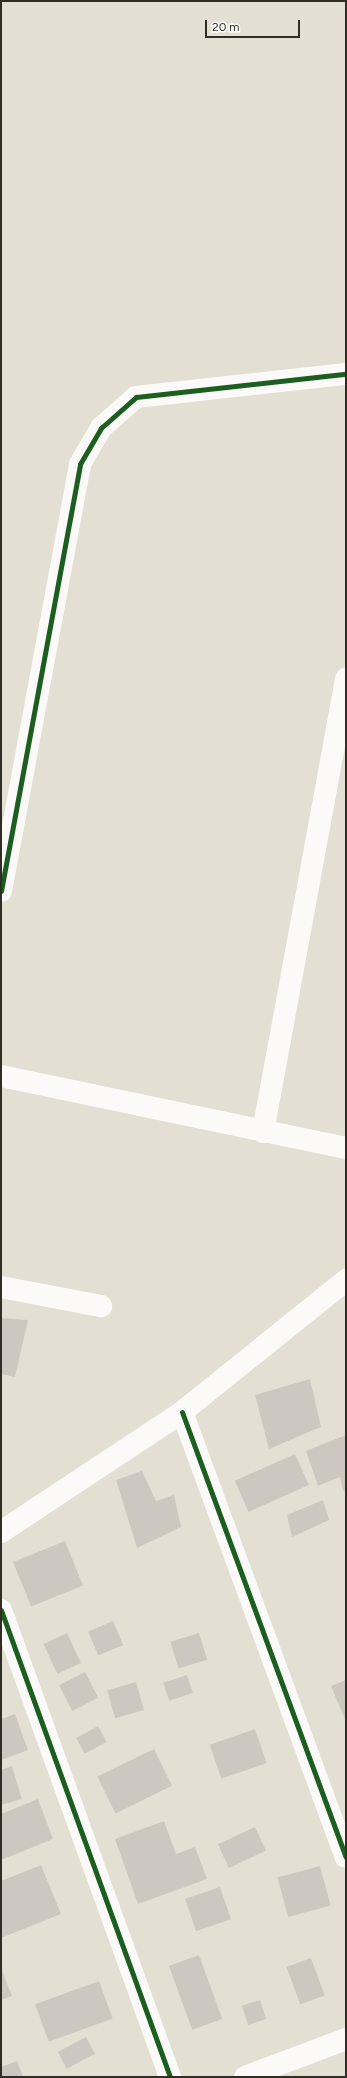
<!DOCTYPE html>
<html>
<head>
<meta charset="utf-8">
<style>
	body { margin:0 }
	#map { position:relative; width:347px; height:2078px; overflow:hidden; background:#e3e0d3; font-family:Figtree,sans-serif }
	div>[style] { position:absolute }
	.building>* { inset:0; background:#cdc8bf; transform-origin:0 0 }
	.minor>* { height:22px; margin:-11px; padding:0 11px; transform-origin:11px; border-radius:11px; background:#fbfaf8 }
	.cycleway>* { height:5px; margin:-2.5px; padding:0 2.5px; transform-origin:2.5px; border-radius:2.5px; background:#1b5e20 }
	span { translate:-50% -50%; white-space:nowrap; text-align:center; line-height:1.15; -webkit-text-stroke:3.5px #fff; paint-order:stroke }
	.frame { position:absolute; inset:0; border:2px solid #2f2d24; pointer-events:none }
	.scale { position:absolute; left:205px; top:20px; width:95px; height:18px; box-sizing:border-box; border:2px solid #2f2d24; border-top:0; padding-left:5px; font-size:12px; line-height:14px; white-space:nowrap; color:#2f2d24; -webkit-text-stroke:3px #fff; paint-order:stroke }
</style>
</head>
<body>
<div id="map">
	<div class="building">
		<div style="clip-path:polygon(1px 1318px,28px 1320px,15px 1377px,1px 1374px)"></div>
		<div style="clip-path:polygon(310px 1379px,321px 1427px,269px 1449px,255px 1395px)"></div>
		<div style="clip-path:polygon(346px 1435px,346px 1490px,343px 1491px,340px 1477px,318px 1486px,306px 1451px)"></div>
		<div style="left:295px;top:1454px;width:34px;height:66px;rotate:66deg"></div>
		<div style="clip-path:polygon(142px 1471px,156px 1501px,174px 1495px,181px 1527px,137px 1548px,116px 1480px)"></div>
		<div style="clip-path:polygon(323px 1500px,329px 1520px,292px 1537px,287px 1515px)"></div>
		<div style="left:65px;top:1541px;width:48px;height:56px;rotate:68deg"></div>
		<div style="left:113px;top:1621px;width:26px;height:27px;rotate:67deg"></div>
		<div style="left:67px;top:1633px;width:33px;height:26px;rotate:65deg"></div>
		<div style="left:199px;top:1633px;width:28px;height:30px;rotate:73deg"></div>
		<div style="left:85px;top:1672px;width:29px;height:29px;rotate:63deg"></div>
		<div style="left:187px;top:1675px;width:19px;height:25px;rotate:72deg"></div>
		<div style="clip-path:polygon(346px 1680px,346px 1722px,331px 1686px)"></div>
		<div style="left:136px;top:1682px;width:29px;height:30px;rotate:74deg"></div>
		<div style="clip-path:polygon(15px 1714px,28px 1750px,1px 1760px,1px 1719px)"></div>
		<div style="left:98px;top:1726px;width:18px;height:25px;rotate:61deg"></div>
		<div style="left:255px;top:1729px;width:36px;height:48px;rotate:71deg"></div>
		<div style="left:154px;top:1749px;width:41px;height:63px;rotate:64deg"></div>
		<div style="clip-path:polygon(12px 1766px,22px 1799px,1px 1805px,1px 1770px)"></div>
		<div style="clip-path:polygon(38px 1799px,53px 1839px,1px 1860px,1px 1814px)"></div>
		<div style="clip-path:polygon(164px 1821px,176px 1854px,195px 1847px,207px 1879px,138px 1904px,115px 1839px)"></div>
		<div style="left:255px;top:1827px;width:26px;height:41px;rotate:65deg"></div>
		<div style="clip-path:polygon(41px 1865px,61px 1914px,1px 1938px,1px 1881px)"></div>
		<div style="left:320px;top:1866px;width:41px;height:44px;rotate:75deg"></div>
		<div style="left:220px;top:1887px;width:34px;height:37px;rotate:71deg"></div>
		<div style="left:199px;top:1955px;width:68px;height:32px;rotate:70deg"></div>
		<div style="left:311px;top:1958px;width:40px;height:26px;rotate:70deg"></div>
		<div style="clip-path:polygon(1px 1968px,12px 1996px,1px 2000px)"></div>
		<div style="left:99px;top:1981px;width:40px;height:68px;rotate:70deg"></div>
		<div style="left:260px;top:2000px;width:20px;height:19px;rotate:72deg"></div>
		<div style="left:86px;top:2037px;width:19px;height:32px;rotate:62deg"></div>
		<div style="clip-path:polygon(17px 2061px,23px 2077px,1px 2077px,1px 2067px)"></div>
	</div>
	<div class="minor">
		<div style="left:1px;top:891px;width:434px;rotate:-79.5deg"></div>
		<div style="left:80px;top:464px;width:42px;rotate:-59.7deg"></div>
		<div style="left:101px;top:428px;width:47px;rotate:-41.5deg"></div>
		<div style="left:136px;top:397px;width:211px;rotate:-6.3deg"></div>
		<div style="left:1px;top:1076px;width:352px;rotate:11.8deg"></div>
		<div style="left:263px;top:1132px;width:461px;rotate:-79.6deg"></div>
		<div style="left:1px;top:1287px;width:102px;rotate:10.8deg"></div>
		<div style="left:182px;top:1412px;width:474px;rotate:69.8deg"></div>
		<div style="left:1px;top:1532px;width:217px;rotate:-33.5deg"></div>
		<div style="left:182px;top:1412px;width:211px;rotate:-38.8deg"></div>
		<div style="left:1px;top:1610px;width:497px;rotate:70.1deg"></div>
		<div style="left:245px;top:2077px;width:108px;rotate:-20.6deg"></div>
	</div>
	<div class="cycleway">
		<div style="left:1px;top:891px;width:434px;rotate:-79.5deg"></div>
		<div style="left:80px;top:464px;width:42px;rotate:-59.7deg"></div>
		<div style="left:101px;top:428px;width:47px;rotate:-41.5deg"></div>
		<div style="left:136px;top:397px;width:211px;rotate:-6.3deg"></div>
		<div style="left:182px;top:1412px;width:474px;rotate:69.8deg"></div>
		<div style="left:1px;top:1610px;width:497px;rotate:70.1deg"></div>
	</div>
	<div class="frame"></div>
	<div class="scale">20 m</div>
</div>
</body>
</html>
